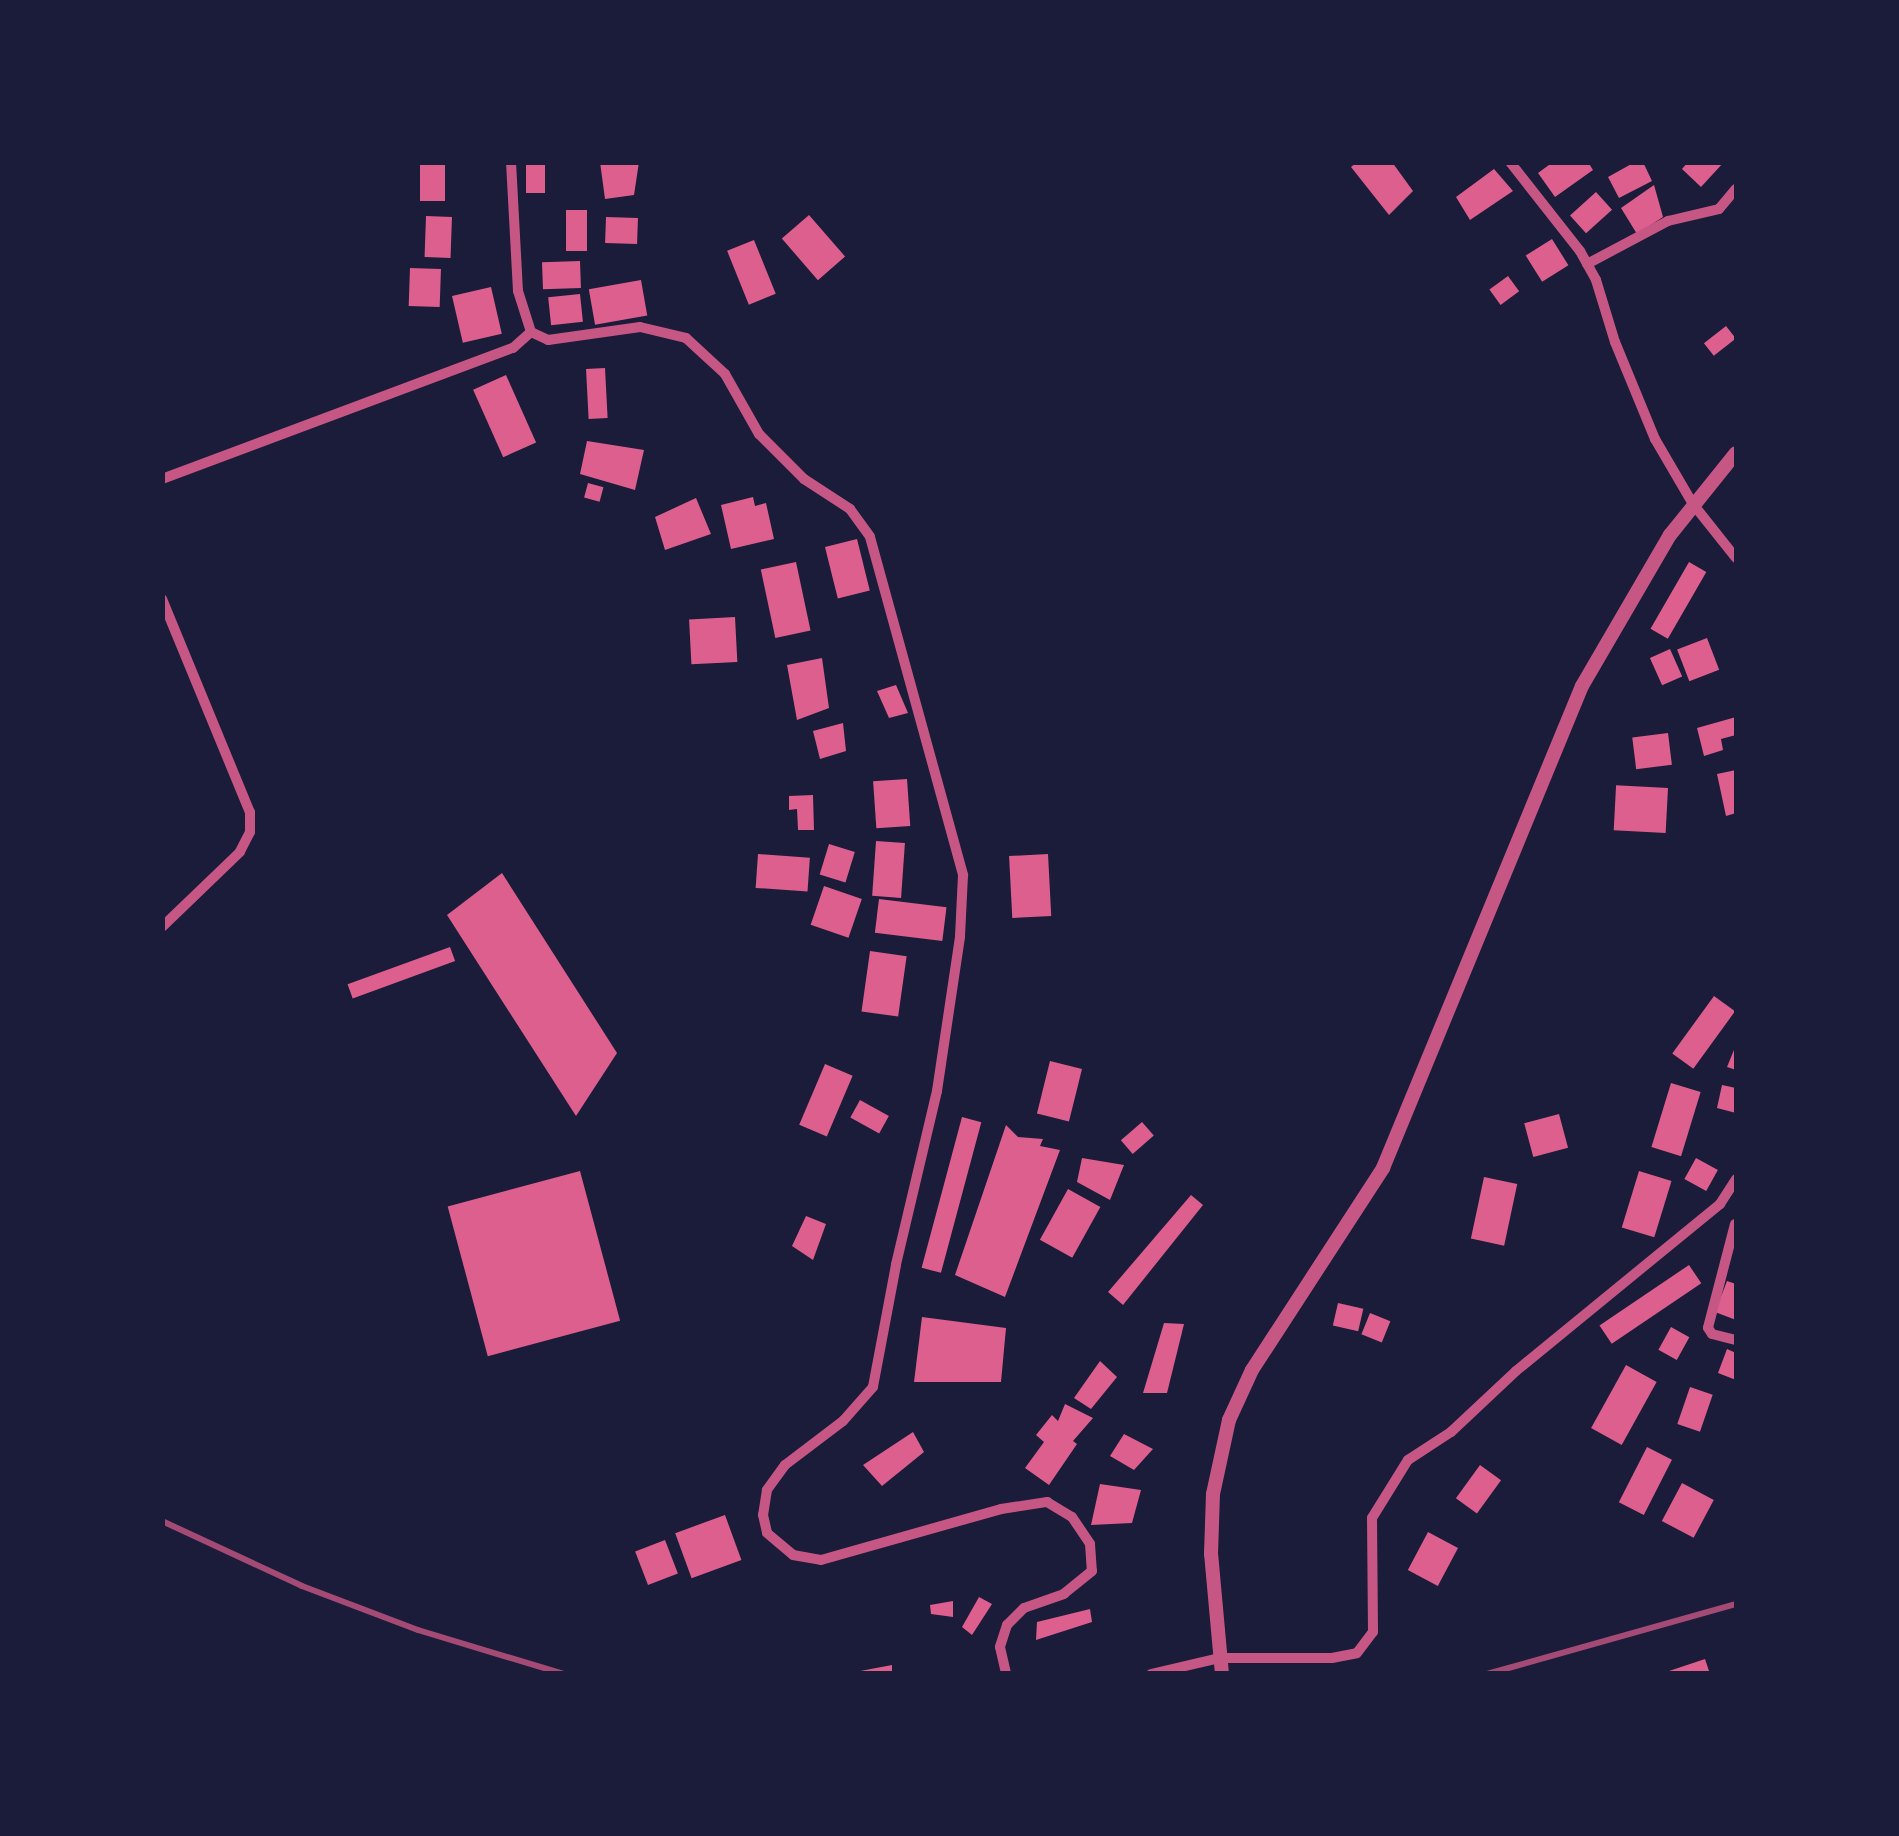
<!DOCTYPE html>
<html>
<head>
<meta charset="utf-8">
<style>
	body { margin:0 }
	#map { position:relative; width:1899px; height:1836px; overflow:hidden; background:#1b1b3a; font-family:"Space Grotesk",sans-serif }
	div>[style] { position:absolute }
	.building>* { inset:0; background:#dd5f8e; transform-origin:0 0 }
	.minor>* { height:10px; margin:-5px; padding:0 5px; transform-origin:5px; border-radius:5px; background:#c65784 }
	.tertiary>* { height:14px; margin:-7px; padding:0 7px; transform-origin:7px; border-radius:7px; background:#c65784 }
	.rail>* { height:6px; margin:-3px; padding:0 3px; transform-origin:3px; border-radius:3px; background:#a44b75 }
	span { translate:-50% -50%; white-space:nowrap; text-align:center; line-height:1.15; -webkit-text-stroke:10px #1b1b3a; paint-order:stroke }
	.frame { position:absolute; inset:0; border:165px solid #1b1b3a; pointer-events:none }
</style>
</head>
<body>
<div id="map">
	<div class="building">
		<div style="left:420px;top:162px;width:25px;height:39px"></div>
		<div style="left:526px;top:162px;width:19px;height:31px"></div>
		<div style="clip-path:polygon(600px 162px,639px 162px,634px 195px,605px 199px)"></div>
		<div style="clip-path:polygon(1357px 162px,1392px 162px,1413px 191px,1389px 215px,1351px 167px)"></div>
		<div style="clip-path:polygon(1553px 162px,1588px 162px,1593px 170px,1555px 197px,1538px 173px)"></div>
		<div style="clip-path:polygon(1635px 162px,1643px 162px,1652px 181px,1619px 198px,1608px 177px)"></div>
		<div style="clip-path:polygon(1688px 162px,1724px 162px,1701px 187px,1682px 169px)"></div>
		<div style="clip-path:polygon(1494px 169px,1513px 191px,1470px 220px,1456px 197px)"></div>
		<div style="clip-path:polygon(1654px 185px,1663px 217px,1637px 234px,1621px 208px)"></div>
		<div style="left:1596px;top:192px;width:24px;height:35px;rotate:48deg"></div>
		<div style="left:587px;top:210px;width:41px;height:21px;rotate:90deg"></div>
		<div style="left:809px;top:215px;width:55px;height:36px;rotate:49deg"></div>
		<div style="left:426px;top:216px;width:26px;height:41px;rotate:2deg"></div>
		<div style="left:606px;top:217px;width:32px;height:26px;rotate:2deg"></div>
		<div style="left:1552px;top:239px;width:31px;height:31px;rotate:58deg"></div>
		<div style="left:754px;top:240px;width:58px;height:29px;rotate:68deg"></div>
		<div style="left:580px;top:261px;width:27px;height:38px;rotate:88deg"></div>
		<div style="left:410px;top:268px;width:31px;height:38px;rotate:2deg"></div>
		<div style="left:1508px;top:276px;width:19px;height:23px;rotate:54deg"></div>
		<div style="left:641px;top:280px;width:36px;height:53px;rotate:80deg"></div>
		<div style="left:491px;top:287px;width:48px;height:40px;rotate:77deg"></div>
		<div style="left:580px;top:294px;width:28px;height:32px;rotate:84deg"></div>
		<div style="left:1726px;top:326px;width:16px;height:28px;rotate:52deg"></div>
		<div style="left:605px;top:368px;width:50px;height:19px;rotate:87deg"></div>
		<div style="left:506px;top:375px;width:74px;height:36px;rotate:66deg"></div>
		<div style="clip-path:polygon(587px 441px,644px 450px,635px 490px,580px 474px)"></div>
		<div style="left:588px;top:483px;width:16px;height:15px;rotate:15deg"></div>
		<div style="clip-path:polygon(753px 497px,755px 506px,766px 503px,774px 539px,731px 549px,721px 505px)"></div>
		<div style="clip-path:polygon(696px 498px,711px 534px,665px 550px,655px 517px)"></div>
		<div style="left:857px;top:539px;width:53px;height:33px;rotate:76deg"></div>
		<div style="left:796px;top:562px;width:70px;height:36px;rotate:78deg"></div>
		<div style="left:1689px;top:562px;width:20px;height:77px;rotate:30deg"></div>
		<div style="left:735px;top:617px;width:45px;height:46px;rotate:87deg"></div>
		<div style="left:1707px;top:638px;width:34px;height:32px;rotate:69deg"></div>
		<div style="left:1670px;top:649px;width:30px;height:22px;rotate:66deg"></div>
		<div style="clip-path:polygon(822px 658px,829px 708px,797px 720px,787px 665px)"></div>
		<div style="clip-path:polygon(896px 685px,908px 713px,889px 718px,877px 691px)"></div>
		<div style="clip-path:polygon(1736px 717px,1736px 735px,1721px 739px,1723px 750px,1704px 756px,1697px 728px)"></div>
		<div style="clip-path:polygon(843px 723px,846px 751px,820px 759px,813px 731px)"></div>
		<div style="left:1668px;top:733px;width:32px;height:36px;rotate:83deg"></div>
		<div style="clip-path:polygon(1736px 770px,1736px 813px,1726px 816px,1717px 774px)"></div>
		<div style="left:907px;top:779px;width:47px;height:34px;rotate:86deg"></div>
		<div style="left:1668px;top:788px;width:45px;height:52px;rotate:93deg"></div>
		<div style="clip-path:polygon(813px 795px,814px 830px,798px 830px,797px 809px,789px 810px,789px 796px)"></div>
		<div style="left:876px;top:841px;width:29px;height:55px;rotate:4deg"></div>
		<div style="left:829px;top:844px;width:27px;height:32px;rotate:17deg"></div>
		<div style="left:758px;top:854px;width:52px;height:34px;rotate:4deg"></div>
		<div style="left:1048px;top:854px;width:62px;height:39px;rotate:87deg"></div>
		<div style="clip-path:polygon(502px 873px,617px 1053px,576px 1116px,447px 915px)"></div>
		<div style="left:824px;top:886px;width:40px;height:41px;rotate:19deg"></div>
		<div style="left:879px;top:899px;width:68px;height:34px;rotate:7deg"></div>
		<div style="left:450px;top:947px;width:15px;height:109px;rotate:70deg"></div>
		<div style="left:870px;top:951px;width:37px;height:61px;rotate:8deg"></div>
		<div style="left:1714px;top:996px;width:26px;height:71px;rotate:36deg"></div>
		<div style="clip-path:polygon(1736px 1045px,1736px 1070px,1727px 1067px)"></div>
		<div style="left:1050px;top:1061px;width:33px;height:54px;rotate:14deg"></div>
		<div style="left:825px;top:1064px;width:30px;height:66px;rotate:23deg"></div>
		<div style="left:1671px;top:1083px;width:31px;height:67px;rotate:17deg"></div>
		<div style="clip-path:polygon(1722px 1085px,1736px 1088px,1736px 1113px,1717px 1108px)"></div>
		<div style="left:860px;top:1100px;width:33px;height:20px;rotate:29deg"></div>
		<div style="left:1559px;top:1114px;width:35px;height:36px;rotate:75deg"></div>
		<div style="left:962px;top:1117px;width:20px;height:156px;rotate:15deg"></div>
		<div style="left:1142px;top:1122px;width:18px;height:28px;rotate:49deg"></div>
		<div style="clip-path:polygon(1006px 1125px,1018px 1137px,1043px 1139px,1040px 1146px,1060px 1150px,1005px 1297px,955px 1275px)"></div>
		<div style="clip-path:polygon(1082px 1158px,1124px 1165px,1110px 1200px,1077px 1182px)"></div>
		<div style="left:1696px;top:1158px;width:25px;height:24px;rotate:29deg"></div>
		<div style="left:580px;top:1171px;width:155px;height:137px;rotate:75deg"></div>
		<div style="left:1639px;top:1171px;width:34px;height:59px;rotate:17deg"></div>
		<div style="left:1484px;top:1177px;width:34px;height:63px;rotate:12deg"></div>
		<div style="left:1068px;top:1189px;width:37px;height:58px;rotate:29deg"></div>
		<div style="clip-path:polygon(1191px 1195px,1203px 1205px,1123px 1305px,1108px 1292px)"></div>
		<div style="clip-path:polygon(806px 1216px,826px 1224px,813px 1260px,792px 1246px)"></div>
		<div style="left:1689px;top:1265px;width:22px;height:108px;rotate:56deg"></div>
		<div style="clip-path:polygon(1727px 1281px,1736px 1284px,1736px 1320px,1715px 1312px)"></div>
		<div style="left:1338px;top:1303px;width:26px;height:23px;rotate:13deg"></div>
		<div style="left:1370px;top:1313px;width:22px;height:23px;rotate:22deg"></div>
		<div style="clip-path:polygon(922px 1317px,1006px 1328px,1001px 1382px,914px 1382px)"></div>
		<div style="clip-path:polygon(1164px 1323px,1184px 1324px,1167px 1393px,1143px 1393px)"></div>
		<div style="left:1671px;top:1327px;width:21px;height:26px;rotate:29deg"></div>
		<div style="clip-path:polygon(1727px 1349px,1736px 1353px,1736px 1380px,1718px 1373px)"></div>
		<div style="clip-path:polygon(1100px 1361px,1117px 1377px,1091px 1409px,1074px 1398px)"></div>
		<div style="left:1626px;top:1365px;width:35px;height:72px;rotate:29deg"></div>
		<div style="left:1690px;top:1387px;width:24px;height:39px;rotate:19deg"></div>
		<div style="clip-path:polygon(1065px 1404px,1093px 1418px,1073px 1441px,1077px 1444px,1049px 1485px,1025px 1468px,1044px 1442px,1036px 1435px,1052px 1415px,1058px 1421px)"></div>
		<div style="clip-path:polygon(913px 1432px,924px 1452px,882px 1486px,863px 1465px)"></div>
		<div style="clip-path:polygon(1124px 1434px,1153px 1449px,1134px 1470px,1110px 1456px)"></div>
		<div style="left:1647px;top:1447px;width:28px;height:62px;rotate:27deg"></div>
		<div style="left:1480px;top:1465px;width:26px;height:41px;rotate:36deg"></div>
		<div style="left:1682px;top:1483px;width:36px;height:43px;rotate:28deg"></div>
		<div style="clip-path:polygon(1100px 1484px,1141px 1490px,1132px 1523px,1091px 1525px)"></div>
		<div style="left:725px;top:1515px;width:48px;height:53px;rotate:70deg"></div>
		<div style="left:1428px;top:1532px;width:34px;height:43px;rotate:28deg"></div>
		<div style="left:665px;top:1540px;width:36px;height:32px;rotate:69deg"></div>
		<div style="clip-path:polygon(979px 1597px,992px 1604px,972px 1635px,962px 1627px)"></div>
		<div style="clip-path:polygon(953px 1601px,953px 1617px,931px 1614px,930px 1605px)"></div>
		<div style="clip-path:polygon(1090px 1609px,1092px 1622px,1036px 1640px,1037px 1622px)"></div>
		<div style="clip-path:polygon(1705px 1659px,1710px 1674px,1663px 1674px,1663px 1673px)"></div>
		<div style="clip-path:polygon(892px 1665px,892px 1674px,855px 1674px,855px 1672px)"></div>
	</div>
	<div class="minor">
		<div style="left:511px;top:162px;width:129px;rotate:86.9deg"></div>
		<div style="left:518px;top:291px;width:43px;rotate:72.4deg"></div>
		<div style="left:531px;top:332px;width:19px;rotate:25deg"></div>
		<div style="left:548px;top:340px;width:93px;rotate:-8deg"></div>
		<div style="left:640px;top:327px;width:47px;rotate:13.4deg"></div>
		<div style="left:686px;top:338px;width:53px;rotate:42.7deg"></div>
		<div style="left:725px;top:374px;width:69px;rotate:60.5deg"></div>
		<div style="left:759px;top:434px;width:64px;rotate:45deg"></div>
		<div style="left:804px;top:479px;width:55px;rotate:33.1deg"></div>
		<div style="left:850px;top:509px;width:34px;rotate:54deg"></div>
		<div style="left:870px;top:537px;width:351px;rotate:74.6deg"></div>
		<div style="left:963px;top:875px;width:62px;rotate:92.8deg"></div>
		<div style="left:960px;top:937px;width:156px;rotate:98.5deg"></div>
		<div style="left:937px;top:1091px;width:179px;rotate:103.3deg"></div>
		<div style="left:896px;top:1265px;width:124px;rotate:100.7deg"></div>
		<div style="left:873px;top:1387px;width:45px;rotate:131.4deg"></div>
		<div style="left:843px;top:1421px;width:73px;rotate:142.8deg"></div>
		<div style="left:785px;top:1465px;width:31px;rotate:126deg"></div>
		<div style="left:767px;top:1490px;width:25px;rotate:99deg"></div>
		<div style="left:763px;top:1515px;width:18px;rotate:77deg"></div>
		<div style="left:767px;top:1533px;width:34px;rotate:40deg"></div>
		<div style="left:793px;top:1555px;width:28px;rotate:10deg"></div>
		<div style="left:821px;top:1560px;width:187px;rotate:-15.8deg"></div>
		<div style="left:1001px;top:1509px;width:47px;rotate:-8.7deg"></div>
		<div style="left:1047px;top:1502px;width:29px;rotate:31deg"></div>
		<div style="left:1072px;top:1517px;width:32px;rotate:56deg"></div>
		<div style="left:1090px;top:1544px;width:27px;rotate:86deg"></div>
		<div style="left:1092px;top:1571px;width:36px;rotate:141deg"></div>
		<div style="left:1064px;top:1594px;width:42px;rotate:160.7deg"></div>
		<div style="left:1024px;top:1608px;width:24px;rotate:135deg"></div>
		<div style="left:1007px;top:1625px;width:23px;rotate:108deg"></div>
		<div style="left:1000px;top:1647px;width:28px;rotate:77deg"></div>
		<div style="left:1510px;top:162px;width:113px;rotate:51.8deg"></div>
		<div style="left:1580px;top:251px;width:33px;rotate:61deg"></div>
		<div style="left:1596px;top:280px;width:65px;rotate:73deg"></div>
		<div style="left:1615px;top:342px;width:105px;rotate:67.6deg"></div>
		<div style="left:1655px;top:439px;width:75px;rotate:59.7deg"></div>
		<div style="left:1693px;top:504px;width:69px;rotate:51.5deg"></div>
		<div style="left:1587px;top:264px;width:92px;rotate:-28deg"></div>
		<div style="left:1668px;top:221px;width:52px;rotate:-13.2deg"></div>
		<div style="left:1719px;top:209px;width:26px;rotate:-50deg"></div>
		<div style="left:162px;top:479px;width:375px;rotate:-20.5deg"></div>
		<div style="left:513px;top:348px;width:24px;rotate:-42deg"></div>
		<div style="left:162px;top:599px;width:230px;rotate:67.6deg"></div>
		<div style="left:250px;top:812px;width:20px;rotate:90deg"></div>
		<div style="left:250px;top:832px;width:22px;rotate:117deg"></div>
		<div style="left:240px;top:852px;width:108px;rotate:136.1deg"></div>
		<div style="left:1735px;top:1224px;width:107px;rotate:104.6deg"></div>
		<div style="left:1708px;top:1328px;width:7px;rotate:56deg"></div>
		<div style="left:1712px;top:1334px;width:25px;rotate:14deg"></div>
		<div style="left:1151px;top:1674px;width:70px;rotate:-13.2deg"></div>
		<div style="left:1219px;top:1658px;width:113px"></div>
		<div style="left:1332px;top:1658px;width:25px;rotate:-11deg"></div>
		<div style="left:1357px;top:1653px;width:26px;rotate:-53deg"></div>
		<div style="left:1373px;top:1632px;width:114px;rotate:-90.5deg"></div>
		<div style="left:1372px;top:1518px;width:68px;rotate:-58.2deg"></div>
		<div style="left:1408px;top:1460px;width:51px;rotate:-33.1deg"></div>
		<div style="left:1451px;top:1432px;width:89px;rotate:-43.2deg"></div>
		<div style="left:1516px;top:1371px;width:264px;rotate:-39.3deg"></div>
		<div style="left:1720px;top:1204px;width:30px;rotate:-57deg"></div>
	</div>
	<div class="tertiary">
		<div style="left:1222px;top:1674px;width:121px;rotate:-95.2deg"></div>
		<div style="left:1211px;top:1554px;width:60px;rotate:-88.1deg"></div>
		<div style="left:1213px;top:1494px;width:76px;rotate:-77.8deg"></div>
		<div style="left:1229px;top:1420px;width:55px;rotate:-65.3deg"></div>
		<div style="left:1252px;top:1370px;width:241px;rotate:-57deg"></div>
		<div style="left:1383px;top:1168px;width:521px;rotate:-67.57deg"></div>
		<div style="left:1582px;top:686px;width:175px;rotate:-59.8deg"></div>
		<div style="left:1670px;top:535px;width:105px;rotate:-51.2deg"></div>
	</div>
	<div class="rail">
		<div style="left:162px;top:1521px;width:154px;rotate:24.9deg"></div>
		<div style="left:302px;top:1586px;width:124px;rotate:20.8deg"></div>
		<div style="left:418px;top:1630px;width:152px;rotate:16.8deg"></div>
		<div style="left:1487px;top:1674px;width:259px;rotate:-15.7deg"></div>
	</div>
	<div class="frame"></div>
</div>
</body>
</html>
